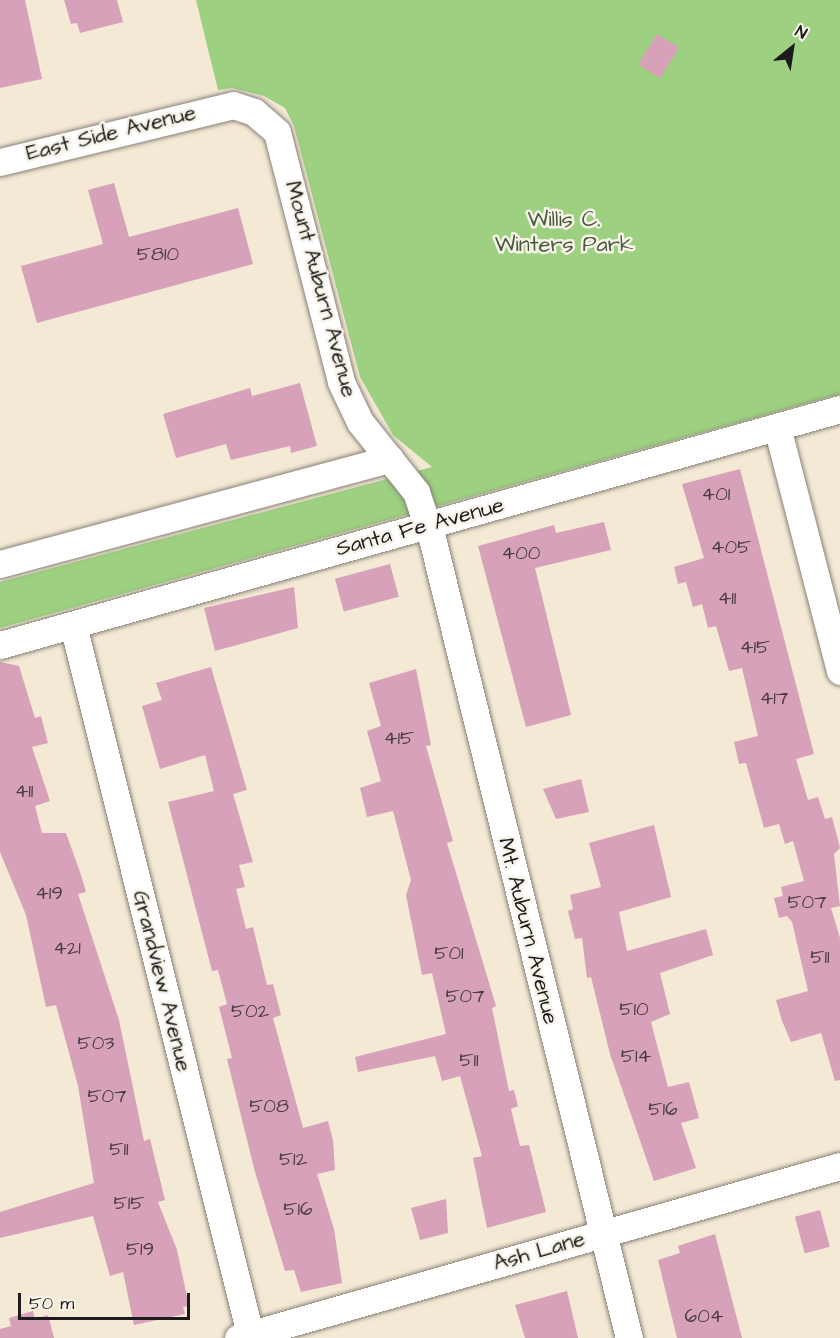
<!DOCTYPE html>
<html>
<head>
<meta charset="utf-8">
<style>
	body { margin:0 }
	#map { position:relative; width:840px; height:1338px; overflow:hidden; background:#f4e9d5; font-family:"Architects Daughter",sans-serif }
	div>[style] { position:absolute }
	.green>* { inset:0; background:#9dd080 }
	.building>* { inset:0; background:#d7a1ba; transform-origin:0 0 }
	.roads { filter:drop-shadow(0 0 2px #888278) drop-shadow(0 0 2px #888278) }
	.street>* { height:27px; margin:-13.5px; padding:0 13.5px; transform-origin:13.5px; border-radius:13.5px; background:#fff }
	span { translate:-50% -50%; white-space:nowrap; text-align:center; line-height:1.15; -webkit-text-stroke:5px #f7f3e8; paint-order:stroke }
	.number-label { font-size:20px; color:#4b3d44 }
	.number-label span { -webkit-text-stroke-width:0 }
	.street-label { font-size:22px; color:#1c1c1c }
	.park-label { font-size:22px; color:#495b3f }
	.north { position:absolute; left:762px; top:18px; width:60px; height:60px; -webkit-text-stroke:4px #f7f3e8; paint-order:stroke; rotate:30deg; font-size:16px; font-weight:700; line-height:24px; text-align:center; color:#1c1c1c }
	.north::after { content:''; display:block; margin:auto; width:21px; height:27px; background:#1c1c1c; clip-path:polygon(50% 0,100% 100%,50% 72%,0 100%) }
	.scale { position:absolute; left:18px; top:1293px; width:172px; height:27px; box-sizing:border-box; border:3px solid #1c1c1c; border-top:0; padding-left:8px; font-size:18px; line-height:21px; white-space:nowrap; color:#1c1c1c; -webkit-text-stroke:4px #f7f3e8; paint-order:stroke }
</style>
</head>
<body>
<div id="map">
	<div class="green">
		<div style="clip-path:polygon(196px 0,840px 0,840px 394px,0 628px,0 582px,432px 467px,393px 435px,360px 377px,294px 126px,285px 108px,264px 96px,232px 88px,218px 90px)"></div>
	</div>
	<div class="building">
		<div style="clip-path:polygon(0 0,25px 0,42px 79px,0 88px)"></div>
		<div style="clip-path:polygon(64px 0,117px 0,123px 22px,80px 33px,77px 23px,71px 24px)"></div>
		<div style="left:657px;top:34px;width:26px;height:36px;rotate:32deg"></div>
		<div style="clip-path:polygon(114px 183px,129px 237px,238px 208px,253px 264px,37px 323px,21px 266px,103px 244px,88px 190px)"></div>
		<div style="clip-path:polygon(300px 383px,317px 446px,291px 453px,290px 446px,231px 460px,226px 444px,176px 458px,163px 414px,250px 388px,252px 396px)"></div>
		<div style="clip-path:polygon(740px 469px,814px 754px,796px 759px,808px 800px,818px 797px,825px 819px,832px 817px,840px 848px,834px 854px,840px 906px,831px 908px,840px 938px,840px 1080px,835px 1081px,821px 1033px,791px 1042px,782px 1021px,776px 1000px,808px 991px,792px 922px,787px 916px,779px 918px,774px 898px,783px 896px,781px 887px,804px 881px,793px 841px,785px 844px,779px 824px,764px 828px,746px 763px,739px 764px,734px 742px,758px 736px,742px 668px,729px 671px,716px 626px,708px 628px,702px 604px,693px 607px,686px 582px,678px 584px,674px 567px,704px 558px,682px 484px)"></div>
		<div style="clip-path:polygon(604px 522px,611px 550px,535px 568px,571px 715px,526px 727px,478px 546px,554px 525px,556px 533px)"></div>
		<div style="left:390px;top:564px;width:34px;height:57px;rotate:75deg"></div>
		<div style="clip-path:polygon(294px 587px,298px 628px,215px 651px,204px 608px)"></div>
		<div style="clip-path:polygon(0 662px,19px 666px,35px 718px,41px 716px,48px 743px,32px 747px,50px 801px,35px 806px,42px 833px,66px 833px,81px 875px,86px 892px,78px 894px,119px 1020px,144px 1141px,150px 1139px,165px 1200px,158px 1202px,177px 1250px,189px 1306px,183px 1307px,185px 1314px,134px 1325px,123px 1272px,110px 1276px,93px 1216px,0 1238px,0 1212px,94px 1183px,78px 1086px,56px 1005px,46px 1007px,26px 915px,0 852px)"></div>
		<div style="clip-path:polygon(211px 667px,247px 790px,233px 794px,253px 862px,239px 865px,245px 887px,236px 889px,246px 929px,253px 927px,267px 985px,273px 984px,281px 1015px,273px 1018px,303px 1128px,328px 1121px,333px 1140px,335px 1170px,317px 1174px,334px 1229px,342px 1283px,301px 1292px,294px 1270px,285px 1271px,255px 1172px,227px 1059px,232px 1058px,219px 1007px,227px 1004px,218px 970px,212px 971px,168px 802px,214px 791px,205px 755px,160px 769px,142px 706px,162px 700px,156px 683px)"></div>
		<div style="clip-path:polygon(416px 669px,431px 745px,426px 746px,453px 841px,447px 843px,496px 1006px,492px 1008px,509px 1091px,514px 1090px,518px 1106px,511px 1109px,520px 1146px,529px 1145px,546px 1212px,487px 1228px,473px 1158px,482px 1156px,460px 1076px,442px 1081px,435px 1056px,358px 1072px,355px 1057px,446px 1034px,432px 973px,422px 975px,406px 895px,411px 880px,393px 811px,367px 817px,360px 788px,381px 781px,367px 731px,381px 726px,369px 683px)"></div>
		<div style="clip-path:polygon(581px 779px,589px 812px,556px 819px,543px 789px)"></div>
		<div style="clip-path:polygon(654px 825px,671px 897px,619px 912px,627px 951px,706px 929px,713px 955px,660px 973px,670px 1014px,651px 1022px,668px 1087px,689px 1082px,699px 1118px,681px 1123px,696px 1168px,654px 1181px,610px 1054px,591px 977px,587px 978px,582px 938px,575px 939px,568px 911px,573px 909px,570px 895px,601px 887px,589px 843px)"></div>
		<div style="clip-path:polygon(446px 1199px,448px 1233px,420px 1240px,411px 1208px)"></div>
		<div style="left:820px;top:1210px;width:38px;height:26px;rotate:75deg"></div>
		<div style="clip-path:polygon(715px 1234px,742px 1338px,677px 1338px,658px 1260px,680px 1253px,678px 1246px)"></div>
		<div style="clip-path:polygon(567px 1291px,578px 1338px,525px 1338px,515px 1305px)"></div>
		<div style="clip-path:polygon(33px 1311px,35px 1319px,48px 1315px,54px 1338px,0 1338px,0 1329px,11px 1326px,9px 1318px)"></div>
	</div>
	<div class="roads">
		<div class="street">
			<div style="left:0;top:162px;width:240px;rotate:-13.7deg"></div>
			<div style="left:233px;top:105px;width:22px;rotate:18deg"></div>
			<div style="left:254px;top:112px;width:30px;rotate:41deg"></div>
			<div style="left:277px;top:132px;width:258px;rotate:75.6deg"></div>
			<div style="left:341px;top:382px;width:44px;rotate:64.6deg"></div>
			<div style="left:360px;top:422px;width:90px;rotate:51.3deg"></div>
			<div style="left:416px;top:492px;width:53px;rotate:71.2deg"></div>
			<div style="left:433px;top:542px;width:820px;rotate:76.17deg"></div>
			<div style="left:777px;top:427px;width:252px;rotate:75.5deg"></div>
			<div style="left:0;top:564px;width:404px;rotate:-15.1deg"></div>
			<div style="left:73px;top:625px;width:735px;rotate:75.98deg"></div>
			<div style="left:0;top:645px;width:873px;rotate:-15.69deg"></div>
			<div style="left:238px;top:1338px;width:626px;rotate:-15.95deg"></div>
		</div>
	</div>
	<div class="number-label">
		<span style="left:158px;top:254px">5810</span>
		<span style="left:716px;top:494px">401</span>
		<span style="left:731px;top:547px">405</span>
		<span style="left:521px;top:553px">400</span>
		<span style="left:727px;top:598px">411</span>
		<span style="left:755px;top:647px">415</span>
		<span style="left:774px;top:698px">417</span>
		<span style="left:399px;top:738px">415</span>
		<span style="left:24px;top:791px">411</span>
		<span style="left:49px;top:893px">419</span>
		<span style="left:807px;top:902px">507</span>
		<span style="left:67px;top:948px">421</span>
		<span style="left:449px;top:953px">501</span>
		<span style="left:820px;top:957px">511</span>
		<span style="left:465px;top:996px">507</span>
		<span style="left:634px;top:1009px">510</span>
		<span style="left:250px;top:1011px">502</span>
		<span style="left:96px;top:1043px">503</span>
		<span style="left:636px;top:1056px">514</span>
		<span style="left:469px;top:1060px">511</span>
		<span style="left:107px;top:1096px">507</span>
		<span style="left:269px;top:1106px">508</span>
		<span style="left:663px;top:1109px">516</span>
		<span style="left:119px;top:1149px">511</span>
		<span style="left:293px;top:1159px">512</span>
		<span style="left:129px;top:1203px">515</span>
		<span style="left:298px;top:1209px">516</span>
		<span style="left:140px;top:1249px">519</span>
		<span style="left:704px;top:1316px">604</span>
	</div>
	<div class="street-label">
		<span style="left:111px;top:133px;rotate:-14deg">East Side Avenue</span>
		<span style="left:321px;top:289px;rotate:75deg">Mount Auburn Avenue</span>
		<span style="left:420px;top:527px;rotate:-15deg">Santa Fe Avenue</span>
		<span style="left:528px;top:931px;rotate:76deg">Mt. Auburn Avenue</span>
		<span style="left:162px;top:981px;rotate:76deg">Grandview Avenue</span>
		<span style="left:539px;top:1251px;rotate:-16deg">Ash Lane</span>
	</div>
	<div class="park-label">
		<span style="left:564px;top:232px">Willis C.<br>Winters Park</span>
	</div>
	<div class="north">N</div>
	<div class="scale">50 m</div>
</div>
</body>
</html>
